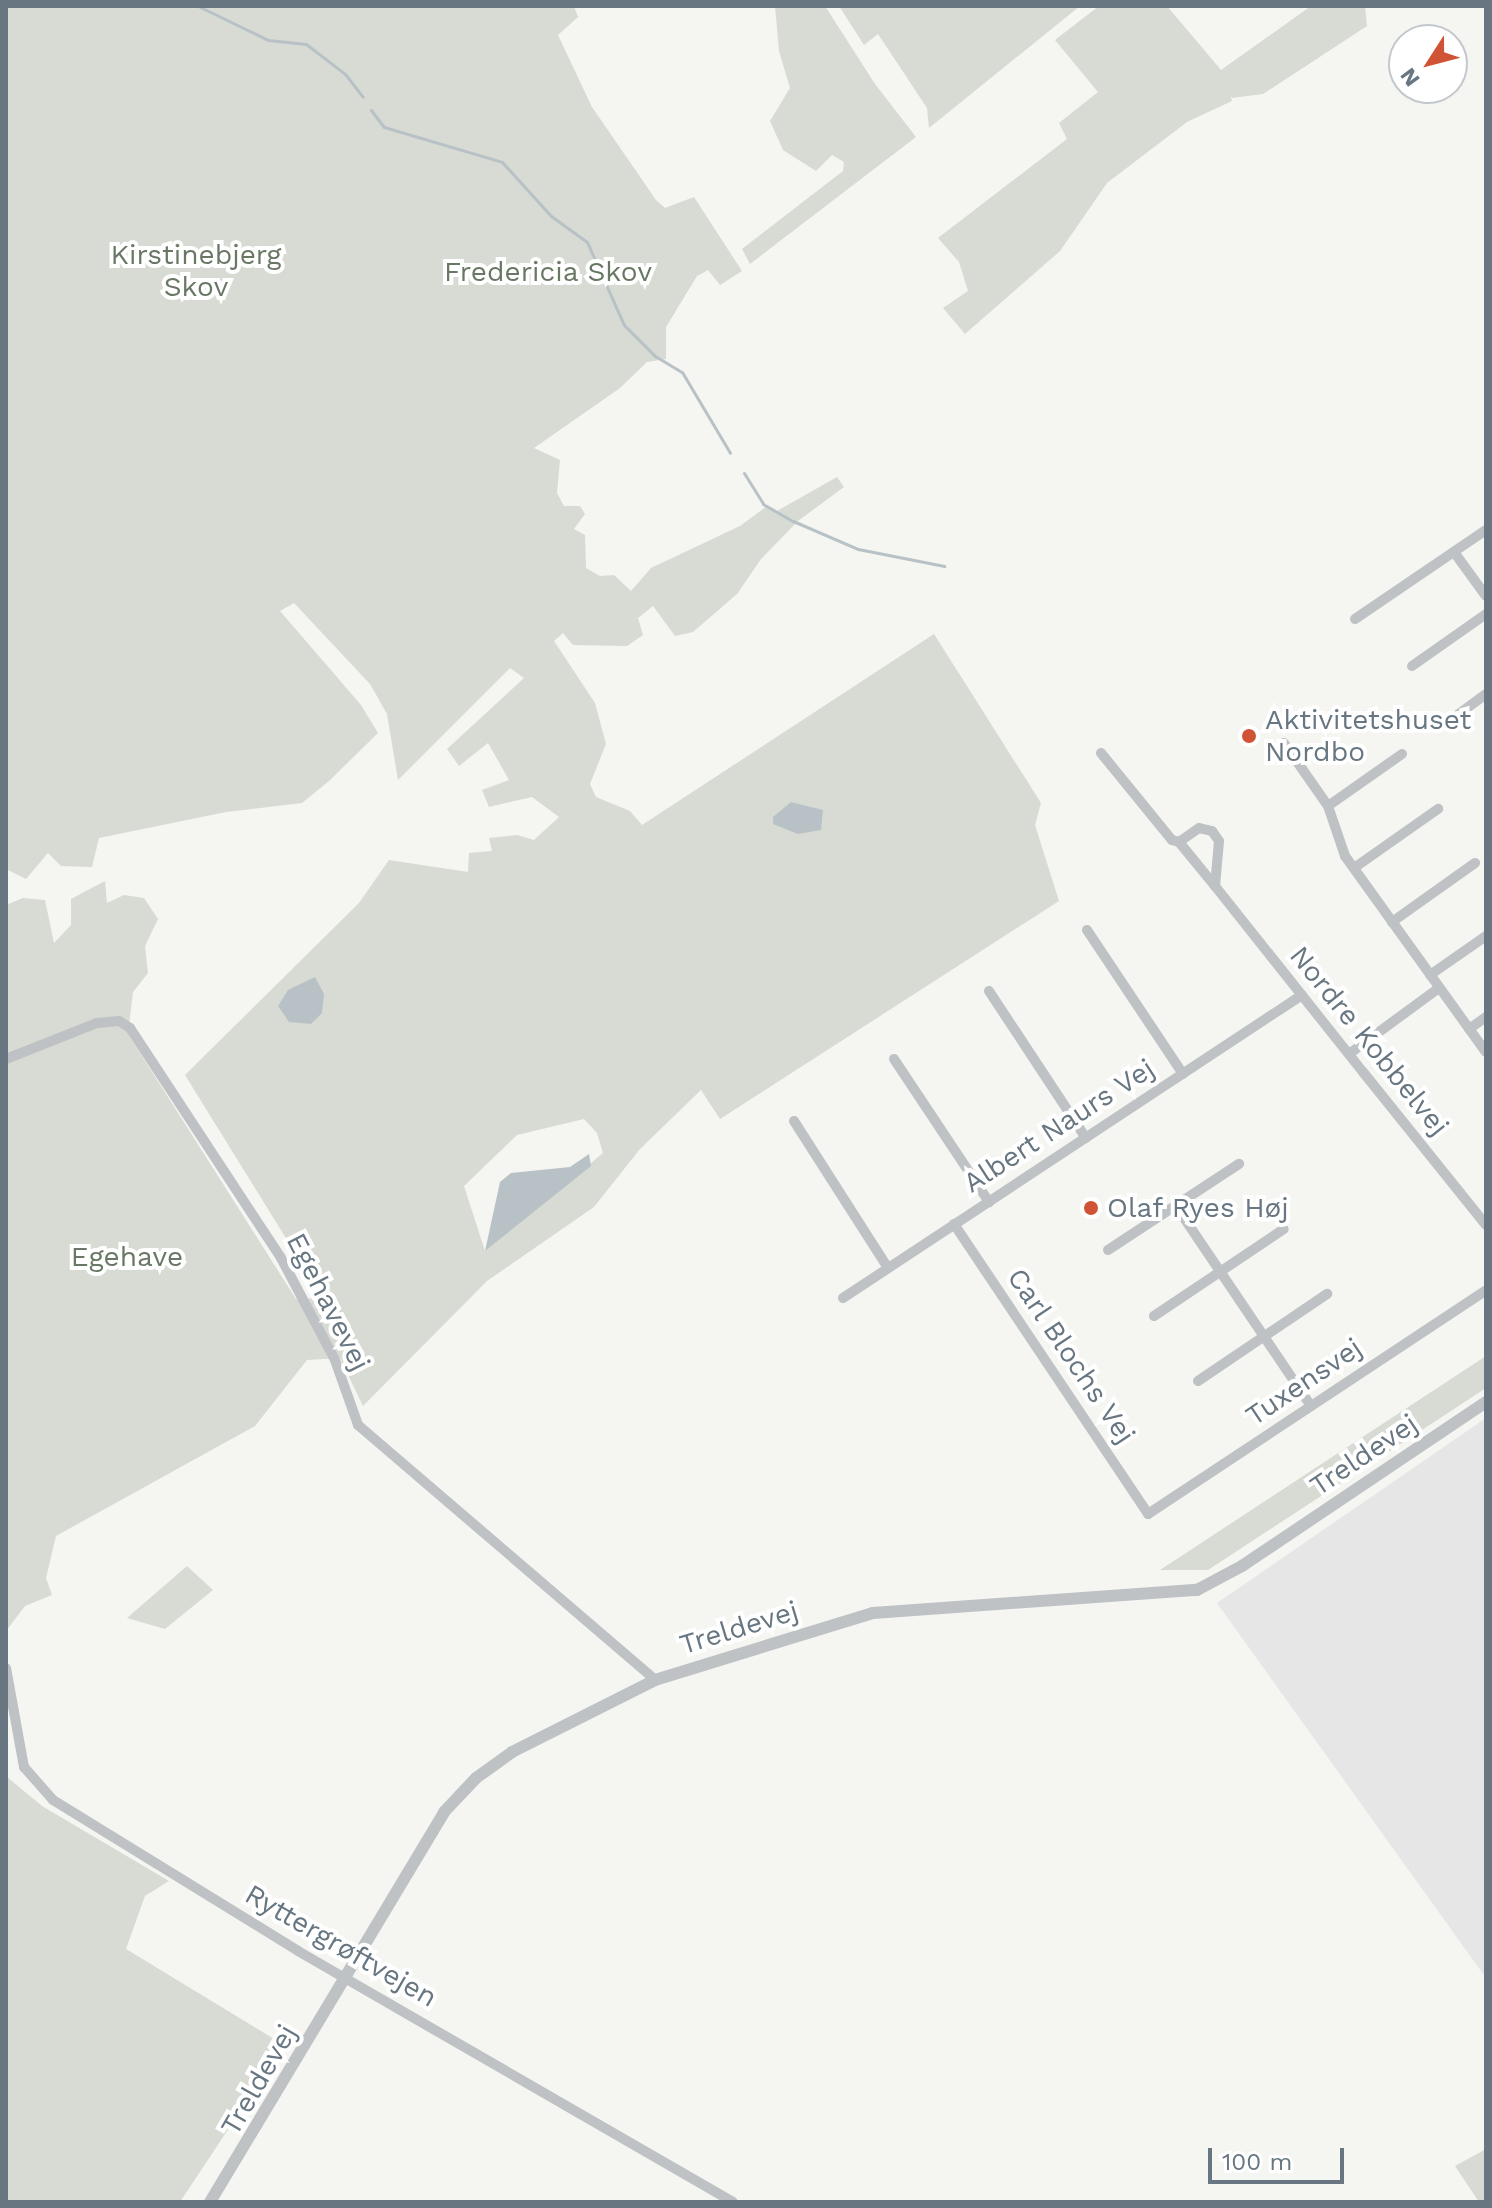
<!DOCTYPE html>
<html>
<head>
<meta charset="utf-8">
<style>
	body { margin:0 }
	#map { position:relative; width:1492px; height:2208px; overflow:hidden; background:#f5f5f2; font-family:"Work Sans",sans-serif }
	div>[style] { position:absolute }
	.built>* { inset:0; background:#e5e6e5 }
	.green>* { inset:0; background:#d7dbd3 }
	.water>* { inset:0; background:#b8c2c6 }
	.stream>* { height:3px; margin:-1.5px; padding:0 1.5px; transform-origin:1.5px; border-radius:1.5px; background:#b8c2c6 }
	.minor>* { height:10px; margin:-5px; padding:0 5px; transform-origin:5px; border-radius:5px; background:#bec2c5 }
	.tertiary>* { height:12px; margin:-6px; padding:0 6px; transform-origin:6px; border-radius:6px; background:#bec2c5 }
	.dots>* { width:22px; height:22px; translate:-50% -50%; box-sizing:border-box; border:4px solid #fff; border-radius:50% }
	span { translate:-50% -50%; white-space:nowrap; text-align:center; line-height:1.15; -webkit-text-stroke:8px #fff; paint-order:stroke }
	.park-label { font-size:28px; color:#697865 }
	.poi-label { font-size:28px; color:#677680 }
	.left { translate:0 -50%; text-align:left }
	.street-label { font-size:28px; color:#677680 }
	.frame { position:absolute; inset:0; border:8px solid #677680; pointer-events:none }
	.north { position:absolute; left:1388px; top:24px; width:80px; height:80px; box-sizing:border-box; background:#fff; border:2px solid #c2c8cc; border-radius:50%; rotate:234deg; font-size:22px; font-weight:700; line-height:32px; text-align:center; color:#677680 }
	.north::after { content:''; display:block; margin:auto; width:28px; height:36px; background:#d15335; clip-path:polygon(50% 0,100% 100%,50% 72%,0 100%) }
	.scale { position:absolute; left:1208px; top:2148px; width:136px; height:36px; box-sizing:border-box; border:4px solid #677680; border-top:0; padding-left:10px; font-size:24px; line-height:28px; white-space:nowrap; color:#677680; -webkit-text-stroke:6px #fff; paint-order:stroke }
</style>
</head>
<body>
<div id="map">
	<div class="built">
		<div style="clip-path:polygon(1486px 1418px,1486px 1978px,1217px 1603px)"></div>
	</div>
	<div class="green">
		<div style="clip-path:polygon(evenodd,6px 6px,574px 6px,578px 17px,558px 35px,592px 107px,656px 200px,665px 208px,694px 197px,742px 271px,720px 285px,708px 270px,697px 276px,666px 327px,666px 359px,647px 362px,620px 388px,534px 448px,560px 460px,557px 493px,564px 506px,580px 506px,585px 514px,574px 529px,585px 535px,586px 568px,600px 576px,614px 575px,631px 591px,651px 568px,740px 526px,767px 506px,777px 511px,837px 477px,844px 487px,798px 521px,761px 559px,737px 594px,693px 632px,675px 636px,653px 606px,638px 618px,643px 635px,627px 646px,573px 645px,563px 633px,554px 641px,595px 703px,606px 744px,590px 784px,596px 797px,630px 811px,642px 825px,934px 634px,1041px 803px,1035px 825px,1059px 901px,720px 1119px,701px 1090px,640px 1149px,594px 1207px,487px 1281px,363px 1406px,340px 1358px,307px 1360px,255px 1426px,56px 1536px,46px 1578px,52px 1595px,25px 1606px,6px 1631px,6px 905px,23px 898px,45px 900px,54px 943px,71px 925px,71px 899px,105px 881px,107px 903px,124px 895px,144px 898px,158px 919px,145px 946px,148px 973px,133px 992px,128px 1034px,296px 1299px,323px 1298px,185px 1075px,359px 903px,389px 860px,468px 872px,469px 853px,492px 851px,489px 838px,517px 835px,534px 840px,559px 817px,532px 797px,489px 807px,482px 790px,509px 780px,488px 743px,459px 766px,447px 749px,524px 678px,510px 668px,398px 780px,387px 714px,370px 684px,294px 603px,280px 611px,361px 705px,378px 733px,329px 781px,302px 803px,226px 812px,99px 838px,92px 867px,61px 866px,48px 853px,26px 879px,6px 869px,6px 6px,584px 1119px,597px 1133px,603px 1153px,485px 1251px,464px 1186px,517px 1135px,584px 1119px)"></div>
		<div style="clip-path:polygon(775px 6px,825px 6px,875px 84px,916px 137px,750px 264px,742px 249px,843px 171px,844px 162px,832px 155px,816px 171px,783px 150px,770px 121px,790px 88px,779px 51px)"></div>
		<div style="clip-path:polygon(839px 6px,1080px 6px,929px 128px,927px 108px,878px 34px,864px 45px)"></div>
		<div style="clip-path:polygon(1099px 6px,1167px 6px,1221px 70px,1311px 6px,1365px 6px,1367px 26px,1263px 94px,1232px 98px,1230px 94px,1232px 101px,1187px 122px,1107px 183px,1060px 251px,965px 334px,943px 308px,968px 291px,959px 262px,938px 238px,1067px 139px,1059px 123px,1098px 92px,1055px 40px)"></div>
		<div style="clip-path:polygon(1486px 1356px,1486px 1388px,1208px 1570px,1160px 1570px)"></div>
		<div style="clip-path:polygon(187px 1566px,213px 1590px,165px 1629px,127px 1618px)"></div>
		<div style="clip-path:polygon(6px 1742px,7px 1777px,42px 1806px,169px 1881px,145px 1896px,126px 1949px,284px 2045px,180px 2202px,6px 2202px)"></div>
		<div style="clip-path:polygon(1486px 2149px,1486px 2202px,1479px 2202px,1455px 2166px)"></div>
	</div>
	<div class="water">
		<div style="clip-path:polygon(791px 802px,823px 810px,821px 830px,798px 834px,773px 824px,773px 817px)"></div>
		<div style="clip-path:polygon(315px 977px,324px 994px,322px 1013px,311px 1024px,289px 1022px,278px 1006px,288px 990px)"></div>
		<div style="clip-path:polygon(589px 1154px,591px 1166px,485px 1251px,500px 1182px,511px 1173px,570px 1167px)"></div>
	</div>
	<div class="stream">
		<div style="left:198px;top:6px;width:78px;rotate:25.9deg"></div>
		<div style="left:268px;top:40px;width:38px;rotate:6deg"></div>
		<div style="left:306px;top:44px;width:49px;rotate:37.6deg"></div>
		<div style="left:345px;top:74px;width:29px;rotate:52deg"></div>
		<div style="left:371px;top:110px;width:21px;rotate:53deg"></div>
		<div style="left:384px;top:127px;width:123px;rotate:16.5deg"></div>
		<div style="left:502px;top:162px;width:73px;rotate:47.8deg"></div>
		<div style="left:551px;top:216px;width:44px;rotate:35.8deg"></div>
		<div style="left:587px;top:242px;width:91px;rotate:66deg"></div>
		<div style="left:624px;top:325px;width:44px;rotate:45deg"></div>
		<div style="left:655px;top:356px;width:31px;rotate:31deg"></div>
		<div style="left:682px;top:372px;width:94px;rotate:59.3deg"></div>
		<div style="left:744px;top:473px;width:36px;rotate:58deg"></div>
		<div style="left:763px;top:504px;width:34px;rotate:30deg"></div>
		<div style="left:793px;top:521px;width:71px;rotate:23.3deg"></div>
		<div style="left:858px;top:549px;width:88px;rotate:11.2deg"></div>
	</div>
	<div class="minor">
		<div style="left:1454px;top:552px;width:54px;rotate:54deg"></div>
		<div style="left:1355px;top:619px;width:158px;rotate:-34.2deg"></div>
		<div style="left:1412px;top:666px;width:90px;rotate:-35.1deg"></div>
		<div style="left:1452px;top:719px;width:42px;rotate:-36.3deg"></div>
		<div style="left:1284px;top:743px;width:77px;rotate:55.1deg"></div>
		<div style="left:1101px;top:753px;width:112px;rotate:50.8deg"></div>
		<div style="left:1172px;top:840px;width:7px;rotate:16deg"></div>
		<div style="left:1402px;top:754px;width:90px;rotate:144.9deg"></div>
		<div style="left:1328px;top:806px;width:53px;rotate:71.2deg"></div>
		<div style="left:1345px;top:856px;width:241px;rotate:54.3deg"></div>
		<div style="left:1354px;top:868px;width:103px;rotate:-35.1deg"></div>
		<div style="left:1215px;top:886px;width:45px;rotate:-84.9deg"></div>
		<div style="left:1219px;top:841px;width:12px;rotate:-125deg"></div>
		<div style="left:1212px;top:831px;width:13px;rotate:-167deg"></div>
		<div style="left:1199px;top:828px;width:24px;rotate:145deg"></div>
		<div style="left:1179px;top:842px;width:57px;rotate:50.7deg"></div>
		<div style="left:1215px;top:886px;width:238px;rotate:51.5deg"></div>
		<div style="left:1363px;top:1072px;width:196px;rotate:51.2deg"></div>
		<div style="left:1392px;top:922px;width:102px;rotate:-35.4deg"></div>
		<div style="left:1087px;top:930px;width:173px;rotate:56.3deg"></div>
		<div style="left:1430px;top:975px;width:68px;rotate:-34.9deg"></div>
		<div style="left:989px;top:991px;width:176px;rotate:56.6deg"></div>
		<div style="left:1469px;top:1029px;width:21px;rotate:-35deg"></div>
		<div style="left:1349px;top:1054px;width:112px;rotate:-36.3deg"></div>
		<div style="left:6px;top:1059px;width:98px;rotate:-21.6deg"></div>
		<div style="left:97px;top:1023px;width:22px;rotate:-5deg"></div>
		<div style="left:119px;top:1021px;width:13px;rotate:32deg"></div>
		<div style="left:130px;top:1028px;width:275px;rotate:56.7deg"></div>
		<div style="left:281px;top:1258px;width:115px;rotate:62.1deg"></div>
		<div style="left:335px;top:1360px;width:69px;rotate:70.5deg"></div>
		<div style="left:358px;top:1425px;width:391px;rotate:40.6deg"></div>
		<div style="left:894px;top:1059px;width:172px;rotate:56.4deg"></div>
		<div style="left:794px;top:1121px;width:174px;rotate:57.4deg"></div>
		<div style="left:1176px;top:1206px;width:241px;rotate:56deg"></div>
		<div style="left:954px;top:1224px;width:349px;rotate:56.2deg"></div>
		<div style="left:1148px;top:1514px;width:405px;rotate:-33.5deg"></div>
		<div style="left:1108px;top:1250px;width:157px;rotate:-33.3deg"></div>
		<div style="left:843px;top:1298px;width:550px;rotate:-33.43deg"></div>
		<div style="left:1154px;top:1316px;width:156px;rotate:-33.8deg"></div>
		<div style="left:1198px;top:1381px;width:156px;rotate:-34deg"></div>
		<div style="left:6px;top:1668px;width:101px;rotate:79.7deg"></div>
		<div style="left:24px;top:1767px;width:44px;rotate:48.7deg"></div>
		<div style="left:53px;top:1800px;width:288px;rotate:31.6deg"></div>
		<div style="left:298px;top:1951px;width:502px;rotate:29.99deg"></div>
	</div>
	<div class="tertiary">
		<div style="left:210px;top:2202px;width:455px;rotate:-59deg"></div>
		<div style="left:444px;top:1812px;width:47px;rotate:-46.7deg"></div>
		<div style="left:476px;top:1778px;width:44px;rotate:-35.8deg"></div>
		<div style="left:512px;top:1752px;width:160px;rotate:-26.7deg"></div>
		<div style="left:655px;top:1680px;width:228px;rotate:-17.1deg"></div>
		<div style="left:873px;top:1613px;width:325px;rotate:-4.1deg"></div>
		<div style="left:1197px;top:1590px;width:51px;rotate:-28.1deg"></div>
		<div style="left:1242px;top:1566px;width:294px;rotate:-33.9deg"></div>
	</div>
	<div class="dots">
		<div style="left:1249px;top:736px;background:#d15335"></div>
		<div style="left:1091px;top:1208px;background:#d15335"></div>
	</div>
	<div class="park-label">
		<span style="left:196px;top:271px">Kirstinebjerg<br>Skov</span>
		<span style="left:548px;top:272px">Fredericia Skov</span>
		<span style="left:127px;top:1257px">Egehave</span>
	</div>
	<div class="poi-label">
		<span class="left" style="left:1265px;top:736px">Aktivitetshuset<br>Nordbo</span>
		<span class="left" style="left:1107px;top:1208px">Olaf Ryes Høj</span>
	</div>
	<div class="street-label">
		<span style="left:1369px;top:1041px;rotate:51deg">Nordre Kobbelvej</span>
		<span style="left:1059px;top:1126px;rotate:-33deg">Albert Naurs Vej</span>
		<span style="left:328px;top:1302px;rotate:63deg">Egehavevej</span>
		<span style="left:1071px;top:1356px;rotate:56deg">Carl Blochs Vej</span>
		<span style="left:1304px;top:1382px;rotate:-34deg">Tuxensvej</span>
		<span style="left:1364px;top:1455px;rotate:-34deg">Treldevej</span>
		<span style="left:739px;top:1628px;rotate:-17deg">Treldevej</span>
		<span style="left:341px;top:1946px;rotate:30deg">Ryttergrøftvejen</span>
		<span style="left:259px;top:2080px;rotate:-60deg">Treldevej</span>
	</div>
	<div class="frame"></div>
	<div class="north">N</div>
	<div class="scale">100 m</div>
</div>
</body>
</html>
